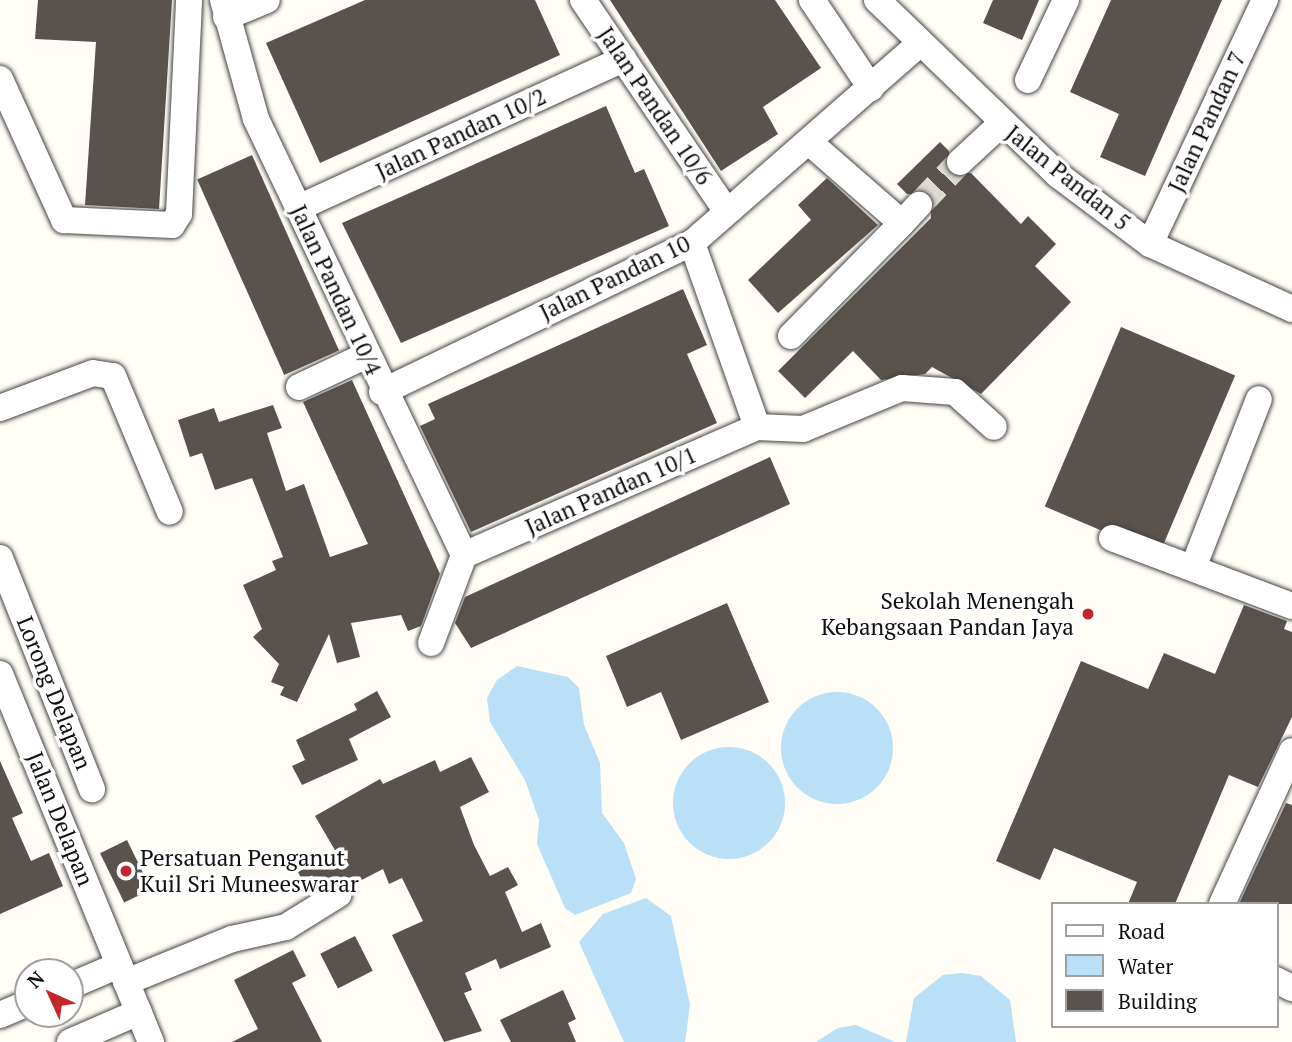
<!DOCTYPE html>
<html>
<head>
<meta charset="utf-8">
<style>
	body { margin:0 }
	#map { position:relative; width:1292px; height:1042px; overflow:hidden; background:#fffdf5; font-family:"PT Serif",serif }
	div>[style] { position:absolute }
	.water>* { inset:0; background:#b9e0f7 }
	.round { border-radius:50% }
	.building>* { inset:0; background:#5a524d; transform-origin:0 0 }
	.minor-tunnel>* { height:26px; margin-top:-13px; transform-origin:0; background:repeating-linear-gradient(90deg,#dbdad3 0 26px,transparent 0 39px) }
	.roads { filter:drop-shadow(0 0 2px #444) drop-shadow(0 0 2px #444) }
	.minor>* { height:26px; margin:-13px; padding:0 13px; transform-origin:13px; border-radius:13px; background:#fff }
	.dots>* { width:19px; height:19px; translate:-50% -50%; box-sizing:border-box; border:4px solid #fff; border-radius:50% }
	span { translate:-50% -50%; white-space:nowrap; text-align:center; line-height:1.15; -webkit-text-stroke:7px #fff; paint-order:stroke }
	.street-label { font-size:23px; color:#111 }
	.poi-label { font-size:23px; color:#111 }
	.right { translate:-100% -50%; text-align:right }
	.left { translate:0 -50%; text-align:left }
	.legend { position:absolute; left:1051px; top:902px; width:228px; height:126px; box-sizing:border-box; background:#fff; border:2px solid #a0a0a0; margin:0; padding:9px 12px; list-style:none; font-size:21px; color:#111 }
	.legend li { display:flex; align-items:center; gap:14px; height:35px }
	.legend b { width:35px; border:2px solid #a0a0a0 }
	.north { position:absolute; left:14px; top:958px; width:70px; height:70px; box-sizing:border-box; background:#fff; border:2px solid #a0a0a0; border-radius:50%; rotate:315deg; font-size:19px; font-weight:700; line-height:28px; text-align:center; color:#111 }
	.north::after { content:''; display:block; margin:auto; width:24px; height:32px; background:#c4262e; clip-path:polygon(50% 0,100% 100%,50% 72%,0 100%) }
</style>
</head>
<body>
<div id="map">
	<div class="water">
		<div style="clip-path:polygon(517px 666px,568px 677px,579px 688px,584px 725px,600px 763px,602px 813px,624px 843px,636px 879px,631px 893px,575px 915px,565px 908px,537px 844px,539px 820px,525px 780px,490px 722px,487px 698px,497px 680px)"></div>
		<div class="round" style="left:781px;top:692px;width:112px;height:112px"></div>
		<div class="round" style="left:673px;top:747px;width:112px;height:112px"></div>
		<div style="clip-path:polygon(646px 898px,671px 916px,690px 1005px,685px 1042px,624px 1042px,579px 942px,603px 914px)"></div>
		<div style="clip-path:polygon(962px 973px,981px 976px,1010px 1000px,1016px 1042px,906px 1042px,914px 998px,943px 975px)"></div>
		<div style="clip-path:polygon(856px 1025px,895px 1042px,816px 1042px,838px 1028px)"></div>
	</div>
	<div class="building">
		<div style="clip-path:polygon(38px 0,172px 0,159px 209px,85px 205px,96px 42px,35px 39px)"></div>
		<div style="clip-path:polygon(365px 0,535px 0,560px 55px,320px 163px,266px 43px)"></div>
		<div style="clip-path:polygon(610px 0,775px 0,821px 68px,763px 107px,778px 134px,721px 171px)"></div>
		<div style="clip-path:polygon(993px 0,1039px 0,1022px 40px,983px 23px)"></div>
		<div style="clip-path:polygon(1111px 0,1222px 0,1145px 176px,1100px 157px,1119px 114px,1070px 92px)"></div>
		<div style="clip-path:polygon(606px 106px,635px 173px,644px 169px,669px 226px,401px 343px,342px 223px)"></div>
		<div style="clip-path:polygon(940px 142px,949px 151px,949px 173px,971px 173px,1021px 224px,1028px 216px,1056px 244px,1035px 266px,1071px 302px,981px 394px,932px 367px,925px 374px,881px 380px,853px 351px,805px 398px,778px 371px,931px 218px,930px 194px,907px 194px,897px 184px)"></div>
		<div style="left:252px;top:155px;width:214px;height:60px;rotate:66deg"></div>
		<div style="clip-path:polygon(827px 178px,878px 225px,778px 313px,748px 280px,811px 220px,798px 205px)"></div>
		<div style="clip-path:polygon(683px 289px,707px 345px,687px 354px,717px 423px,471px 532px,420px 426px,435px 419px,428px 404px)"></div>
		<div style="left:1121px;top:327px;width:124px;height:195px;rotate:23deg"></div>
		<div style="clip-path:polygon(352px 380px,440px 574px,421px 626px,408px 631px,401px 615px,351px 623px,360px 657px,337px 663px,329px 634px,297px 702px,280px 695px,284px 687px,271px 682px,279px 664px,253px 637px,262px 629px,243px 585px,276px 570px,272px 561px,283px 557px,252px 478px,215px 490px,202px 453px,190px 457px,178px 420px,214px 408px,219px 422px,273px 405px,282px 428px,267px 433px,286px 491px,304px 484px,330px 557px,368px 544px,303px 402px)"></div>
		<div style="clip-path:polygon(770px 457px,790px 504px,471px 648px,455px 623px,465px 597px)"></div>
		<div style="clip-path:polygon(727px 603px,769px 702px,681px 740px,661px 692px,627px 707px,606px 656px)"></div>
		<div style="clip-path:polygon(1244px 605px,1287px 621px,1284px 629px,1292px 632px,1292px 717px,1258px 787px,1229px 775px,1175px 904px,1128px 904px,1137px 882px,1054px 848px,1040px 880px,996px 861px,1081px 661px,1148px 689px,1164px 653px,1215px 674px)"></div>
		<div style="clip-path:polygon(377px 691px,391px 717px,349px 739px,358px 760px,302px 785px,292px 766px,305px 760px,296px 740px,357px 710px,354px 704px)"></div>
		<div style="clip-path:polygon(471px 757px,489px 792px,460px 807px,474px 845px,490px 876px,508px 867px,518px 885px,505px 892px,522px 932px,541px 923px,551px 947px,500px 969px,496px 959px,465px 973px,472px 990px,464px 993px,482px 1031px,444px 1042px,392px 935px,423px 921px,402px 878px,389px 884px,383px 869px,352px 885px,331px 880px,309px 894px,298px 872px,336px 852px,315px 816px,380px 779px,383px 784px,435px 760px,440px 772px)"></div>
		<div style="clip-path:polygon(0 761px,23px 813px,12px 818px,31px 861px,49px 853px,63px 886px,0 914px)"></div>
		<div style="clip-path:polygon(1286px 803px,1292px 805px,1292px 904px,1239px 904px)"></div>
		<div style="left:127px;top:840px;width:55px;height:30px;rotate:64deg"></div>
		<div style="left:355px;top:936px;width:39px;height:39px;rotate:63deg"></div>
		<div style="clip-path:polygon(293px 950px,306px 976px,292px 983px,322px 1042px,232px 1042px,258px 1029px,234px 980px)"></div>
		<div style="clip-path:polygon(563px 990px,576px 1019px,568px 1023px,576px 1042px,511px 1042px,500px 1020px)"></div>
	</div>
	<div class="minor-tunnel">
		<div style="left:919px;top:205px;width:59px;rotate:-46.4deg"></div>
	</div>
	<div class="roads">
		<div class="minor">
			<div style="left:223px;top:0;width:123px;rotate:74.5deg"></div>
			<div style="left:256px;top:119px;width:483px;rotate:64.5deg"></div>
			<div style="left:583px;top:0;width:256px;rotate:55.8deg"></div>
			<div style="left:812px;top:0;width:106px;rotate:56.2deg"></div>
			<div style="left:877px;top:0;width:252px;rotate:44deg"></div>
			<div style="left:1058px;top:175px;width:115px;rotate:36.9deg"></div>
			<div style="left:1150px;top:244px;width:156px;rotate:24.6deg"></div>
			<div style="left:226px;top:17px;width:44px;rotate:-22.5deg"></div>
			<div style="left:0;top:79px;width:155px;rotate:65.6deg"></div>
			<div style="left:64px;top:220px;width:108px;rotate:2.7deg"></div>
			<div style="left:172px;top:225px;width:13px;rotate:-58deg"></div>
			<div style="left:179px;top:214px;width:214px;rotate:-87.3deg"></div>
			<div style="left:1028px;top:80px;width:89px;rotate:-64.6deg"></div>
			<div style="left:809px;top:142px;width:123px;rotate:41.1deg"></div>
			<div style="left:902px;top:223px;width:25px;rotate:-47deg"></div>
			<div style="left:960px;top:162px;width:57px;rotate:-42.9deg"></div>
			<div style="left:298px;top:208px;width:358px;rotate:-24.6deg"></div>
			<div style="left:692px;top:243px;width:195px;rotate:70.5deg"></div>
			<div style="left:1150px;top:244px;width:270px;rotate:-64.8deg"></div>
			<div style="left:791px;top:336px;width:158px;rotate:-45.5deg"></div>
			<div style="left:299px;top:387px;width:75px;rotate:-25.2deg"></div>
			<div style="left:382px;top:392px;width:344px;rotate:-25.7deg"></div>
			<div style="left:692px;top:243px;width:302px;rotate:-41.2deg"></div>
			<div style="left:0;top:408px;width:99px;rotate:-20.6deg"></div>
			<div style="left:93px;top:373px;width:20px;rotate:9deg"></div>
			<div style="left:113px;top:376px;width:147px;rotate:67.3deg"></div>
			<div style="left:1112px;top:538px;width:192px;rotate:20.7deg"></div>
			<div style="left:464px;top:555px;width:320px;rotate:-23.6deg"></div>
			<div style="left:757px;top:427px;width:46px;rotate:2.5deg"></div>
			<div style="left:803px;top:429px;width:107px;rotate:-22.5deg"></div>
			<div style="left:902px;top:388px;width:53px;rotate:4.3deg"></div>
			<div style="left:955px;top:392px;width:52px;rotate:41.9deg"></div>
			<div style="left:0;top:558px;width:249px;rotate:68.3deg"></div>
			<div style="left:1193px;top:568px;width:181px;rotate:-68.7deg"></div>
			<div style="left:431px;top:643px;width:94px;rotate:-69.4deg"></div>
			<div style="left:0;top:674px;width:398px;rotate:67.7deg"></div>
			<div style="left:1222px;top:904px;width:168px;rotate:-65.4deg"></div>
			<div style="left:1276px;top:980px;width:18px;rotate:27deg"></div>
			<div style="left:126px;top:982px;width:114px;rotate:-22.1deg"></div>
			<div style="left:232px;top:939px;width:55px;rotate:-12.5deg"></div>
			<div style="left:286px;top:927px;width:62px;rotate:-31.9deg"></div>
			<div style="left:70px;top:986px;width:53px;rotate:-23.2deg"></div>
			<div style="left:0;top:1015px;width:30px;rotate:-23deg"></div>
			<div style="left:70px;top:1042px;width:75px;rotate:-23.5deg"></div>
		</div>
	</div>
	<div class="dots">
		<div style="left:1088px;top:614px;background:#c4262e"></div>
		<div style="left:126px;top:871px;background:#c4262e"></div>
	</div>
	<div class="street-label">
		<span style="left:655px;top:106px;rotate:56deg">Jalan Pandan 10/6</span>
		<span style="left:1207px;top:122px;rotate:-65deg">Jalan Pandan 7</span>
		<span style="left:461px;top:134px;rotate:-25deg">Jalan Pandan 10/2</span>
		<span style="left:1068px;top:178px;rotate:39deg">Jalan Pandan 5</span>
		<span style="left:615px;top:278px;rotate:-26deg">Jalan Pandan 10</span>
		<span style="left:336px;top:290px;rotate:65deg">Jalan Pandan 10/4</span>
		<span style="left:611px;top:491px;rotate:-24deg">Jalan Pandan 10/1</span>
		<span style="left:54px;top:693px;rotate:68deg">Lorong Delapan</span>
		<span style="left:60px;top:819px;rotate:68deg">Jalan Delapan</span>
	</div>
	<div class="poi-label">
		<span class="right" style="left:1074px;top:614px">Sekolah Menengah<br>Kebangsaan Pandan Jaya</span>
		<span class="left" style="left:140px;top:871px">Persatuan Penganut<br>Kuil Sri Muneeswarar</span>
	</div>
	<ul class="legend">
	<li><b style="height:9px;background:#fff"></b>Road</li>
	<li><b style="height:19px;background:#b9e0f7"></b>Water</li>
	<li><b style="height:19px;background:#5a524d"></b>Building</li>
	</ul>
	<div class="north">N</div>
</div>
</body>
</html>
